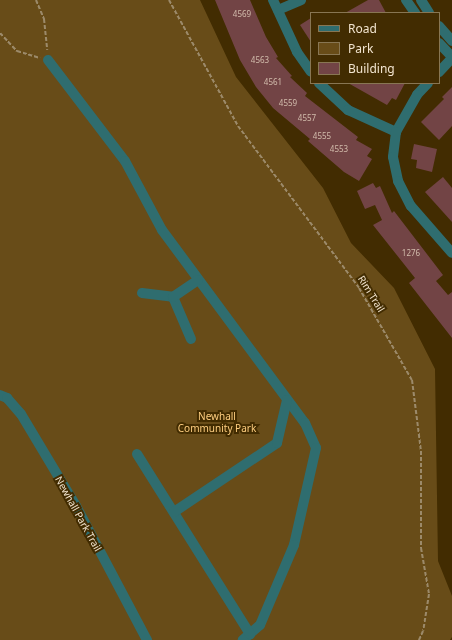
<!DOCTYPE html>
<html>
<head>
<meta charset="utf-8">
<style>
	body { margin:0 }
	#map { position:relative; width:452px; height:640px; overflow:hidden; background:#422c01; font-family:"Noto Sans",sans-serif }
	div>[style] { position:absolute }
	.green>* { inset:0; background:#684c18 }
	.building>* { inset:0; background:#724445 }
	.path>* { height:2px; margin-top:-1px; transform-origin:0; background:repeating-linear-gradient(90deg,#9c8a6a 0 4px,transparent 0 6px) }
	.minor>* { height:10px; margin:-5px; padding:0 5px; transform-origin:5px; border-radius:5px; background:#2f6d6f }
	span { translate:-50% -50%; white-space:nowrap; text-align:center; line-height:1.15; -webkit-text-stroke:4px #422c01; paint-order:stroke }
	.number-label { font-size:8px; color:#d2bcac }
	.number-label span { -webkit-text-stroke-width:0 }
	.street-label { font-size:10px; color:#f2e4cf }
	.park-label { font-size:10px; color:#fdcd7f }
	.legend { position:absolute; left:310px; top:12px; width:130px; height:72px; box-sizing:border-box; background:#422c01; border:1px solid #887653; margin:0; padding:5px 7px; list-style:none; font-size:12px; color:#f2e4cf }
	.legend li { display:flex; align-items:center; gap:8px; height:20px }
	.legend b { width:20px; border:1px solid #887653 }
</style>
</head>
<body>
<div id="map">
	<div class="green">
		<div style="clip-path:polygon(0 0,200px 0,236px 77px,323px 188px,351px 243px,394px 288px,435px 369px,438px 561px,452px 596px,452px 637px,450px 640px,0 640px)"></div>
	</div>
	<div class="building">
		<div style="clip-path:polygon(215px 0,250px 0,266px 37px,278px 57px,276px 58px,292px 76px,290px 77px,307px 93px,305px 96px,358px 137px,356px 140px,372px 149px,367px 156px,372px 159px,359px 181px,344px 172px,308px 141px,310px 139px,273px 108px,256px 87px,240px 60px)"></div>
		<div style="clip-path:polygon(368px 0,379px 0,386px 13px,345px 13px)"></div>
		<div style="clip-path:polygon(311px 18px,311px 42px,300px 25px)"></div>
		<div style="clip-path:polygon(348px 83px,405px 83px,396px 100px,392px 98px,387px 105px)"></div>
		<div style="clip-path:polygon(452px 87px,452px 126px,439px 140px,421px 122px,444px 99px,442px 97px)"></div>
		<div style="clip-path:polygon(414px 144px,437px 149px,432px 172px,416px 168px,417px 160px,411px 159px)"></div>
		<div style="clip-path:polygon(443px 177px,452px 188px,452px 222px,425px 192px)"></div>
		<div style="clip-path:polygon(373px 183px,376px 188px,380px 186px,392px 213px,394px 211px,443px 275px,436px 281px,448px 295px,452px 292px,452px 338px,409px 283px,415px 278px,373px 225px,382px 220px,375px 205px,365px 209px,357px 191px)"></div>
	</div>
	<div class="path">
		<div style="left:36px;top:0;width:21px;rotate:67deg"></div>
		<div style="left:44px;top:19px;width:31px;rotate:84deg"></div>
		<div style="left:169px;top:0;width:144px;rotate:61.3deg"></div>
		<div style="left:238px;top:126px;width:202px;rotate:53.2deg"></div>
		<div style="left:359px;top:288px;width:106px;rotate:60.1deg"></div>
		<div style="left:412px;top:380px;width:72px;rotate:82.8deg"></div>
		<div style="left:421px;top:451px;width:97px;rotate:90deg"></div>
		<div style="left:421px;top:548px;width:47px;rotate:80.1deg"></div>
		<div style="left:429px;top:594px;width:37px;rotate:99deg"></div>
		<div style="left:423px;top:631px;width:10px;rotate:114deg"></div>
		<div style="left:0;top:33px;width:25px;rotate:47deg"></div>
		<div style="left:17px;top:51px;width:24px;rotate:17deg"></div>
	</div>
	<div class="minor">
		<div style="left:273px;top:0;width:57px;rotate:65.2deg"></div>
		<div style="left:297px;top:52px;width:24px;rotate:55deg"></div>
		<div style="left:406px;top:0;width:16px;rotate:55deg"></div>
		<div style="left:421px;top:0;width:15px;rotate:58deg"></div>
		<div style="left:278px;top:10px;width:25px;rotate:-23deg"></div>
		<div style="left:439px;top:26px;width:20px;rotate:49deg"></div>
		<div style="left:439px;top:43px;width:19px;rotate:47deg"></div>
		<div style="left:48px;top:60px;width:127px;rotate:52.7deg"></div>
		<div style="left:125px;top:161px;width:78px;rotate:61.8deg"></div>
		<div style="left:162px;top:230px;width:240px;rotate:53.5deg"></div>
		<div style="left:305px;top:423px;width:27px;rotate:66deg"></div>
		<div style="left:316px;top:448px;width:99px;rotate:102.8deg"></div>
		<div style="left:294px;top:545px;width:87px;rotate:113deg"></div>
		<div style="left:260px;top:625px;width:23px;rotate:139deg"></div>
		<div style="left:439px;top:72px;width:19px;rotate:-47deg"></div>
		<div style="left:319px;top:83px;width:40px;rotate:43deg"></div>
		<div style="left:348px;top:110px;width:53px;rotate:24.6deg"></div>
		<div style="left:428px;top:83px;width:16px;rotate:133deg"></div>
		<div style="left:417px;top:95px;width:43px;rotate:119.6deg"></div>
		<div style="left:396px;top:132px;width:25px;rotate:97deg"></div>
		<div style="left:393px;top:157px;width:25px;rotate:78deg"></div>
		<div style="left:398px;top:181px;width:28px;rotate:63deg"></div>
		<div style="left:411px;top:206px;width:62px;rotate:48.9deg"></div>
		<div style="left:142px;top:293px;width:31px;rotate:7deg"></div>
		<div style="left:191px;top:339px;width:46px;rotate:-113.2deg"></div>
		<div style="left:173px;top:297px;width:30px;rotate:-34deg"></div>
		<div style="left:0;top:395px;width:8px;rotate:23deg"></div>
		<div style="left:7px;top:398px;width:21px;rotate:49deg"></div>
		<div style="left:21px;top:414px;width:107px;rotate:59.1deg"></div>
		<div style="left:76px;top:506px;width:152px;rotate:62.1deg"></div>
		<div style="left:137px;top:454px;width:213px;rotate:57.9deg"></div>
		<div style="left:174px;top:512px;width:124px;rotate:-33.8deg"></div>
		<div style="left:277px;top:443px;width:44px;rotate:-76.9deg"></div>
	</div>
	<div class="number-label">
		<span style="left:242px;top:14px">4569</span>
		<span style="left:260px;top:60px">4563</span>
		<span style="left:273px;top:82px">4561</span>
		<span style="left:288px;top:103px">4559</span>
		<span style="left:307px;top:118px">4557</span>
		<span style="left:322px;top:136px">4555</span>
		<span style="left:339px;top:149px">4553</span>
		<span style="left:411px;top:253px">1276</span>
	</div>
	<div class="street-label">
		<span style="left:371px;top:294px;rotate:58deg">Rim Trail</span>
		<span style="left:78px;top:514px;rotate:61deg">Newhall Park Trail</span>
	</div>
	<div class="park-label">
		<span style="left:217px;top:422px">Newhall<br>Community Park</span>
	</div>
	<ul class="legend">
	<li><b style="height:5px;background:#2f6d6f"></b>Road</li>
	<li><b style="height:11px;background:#684c18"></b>Park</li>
	<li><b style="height:11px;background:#724445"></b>Building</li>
	</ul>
</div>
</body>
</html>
